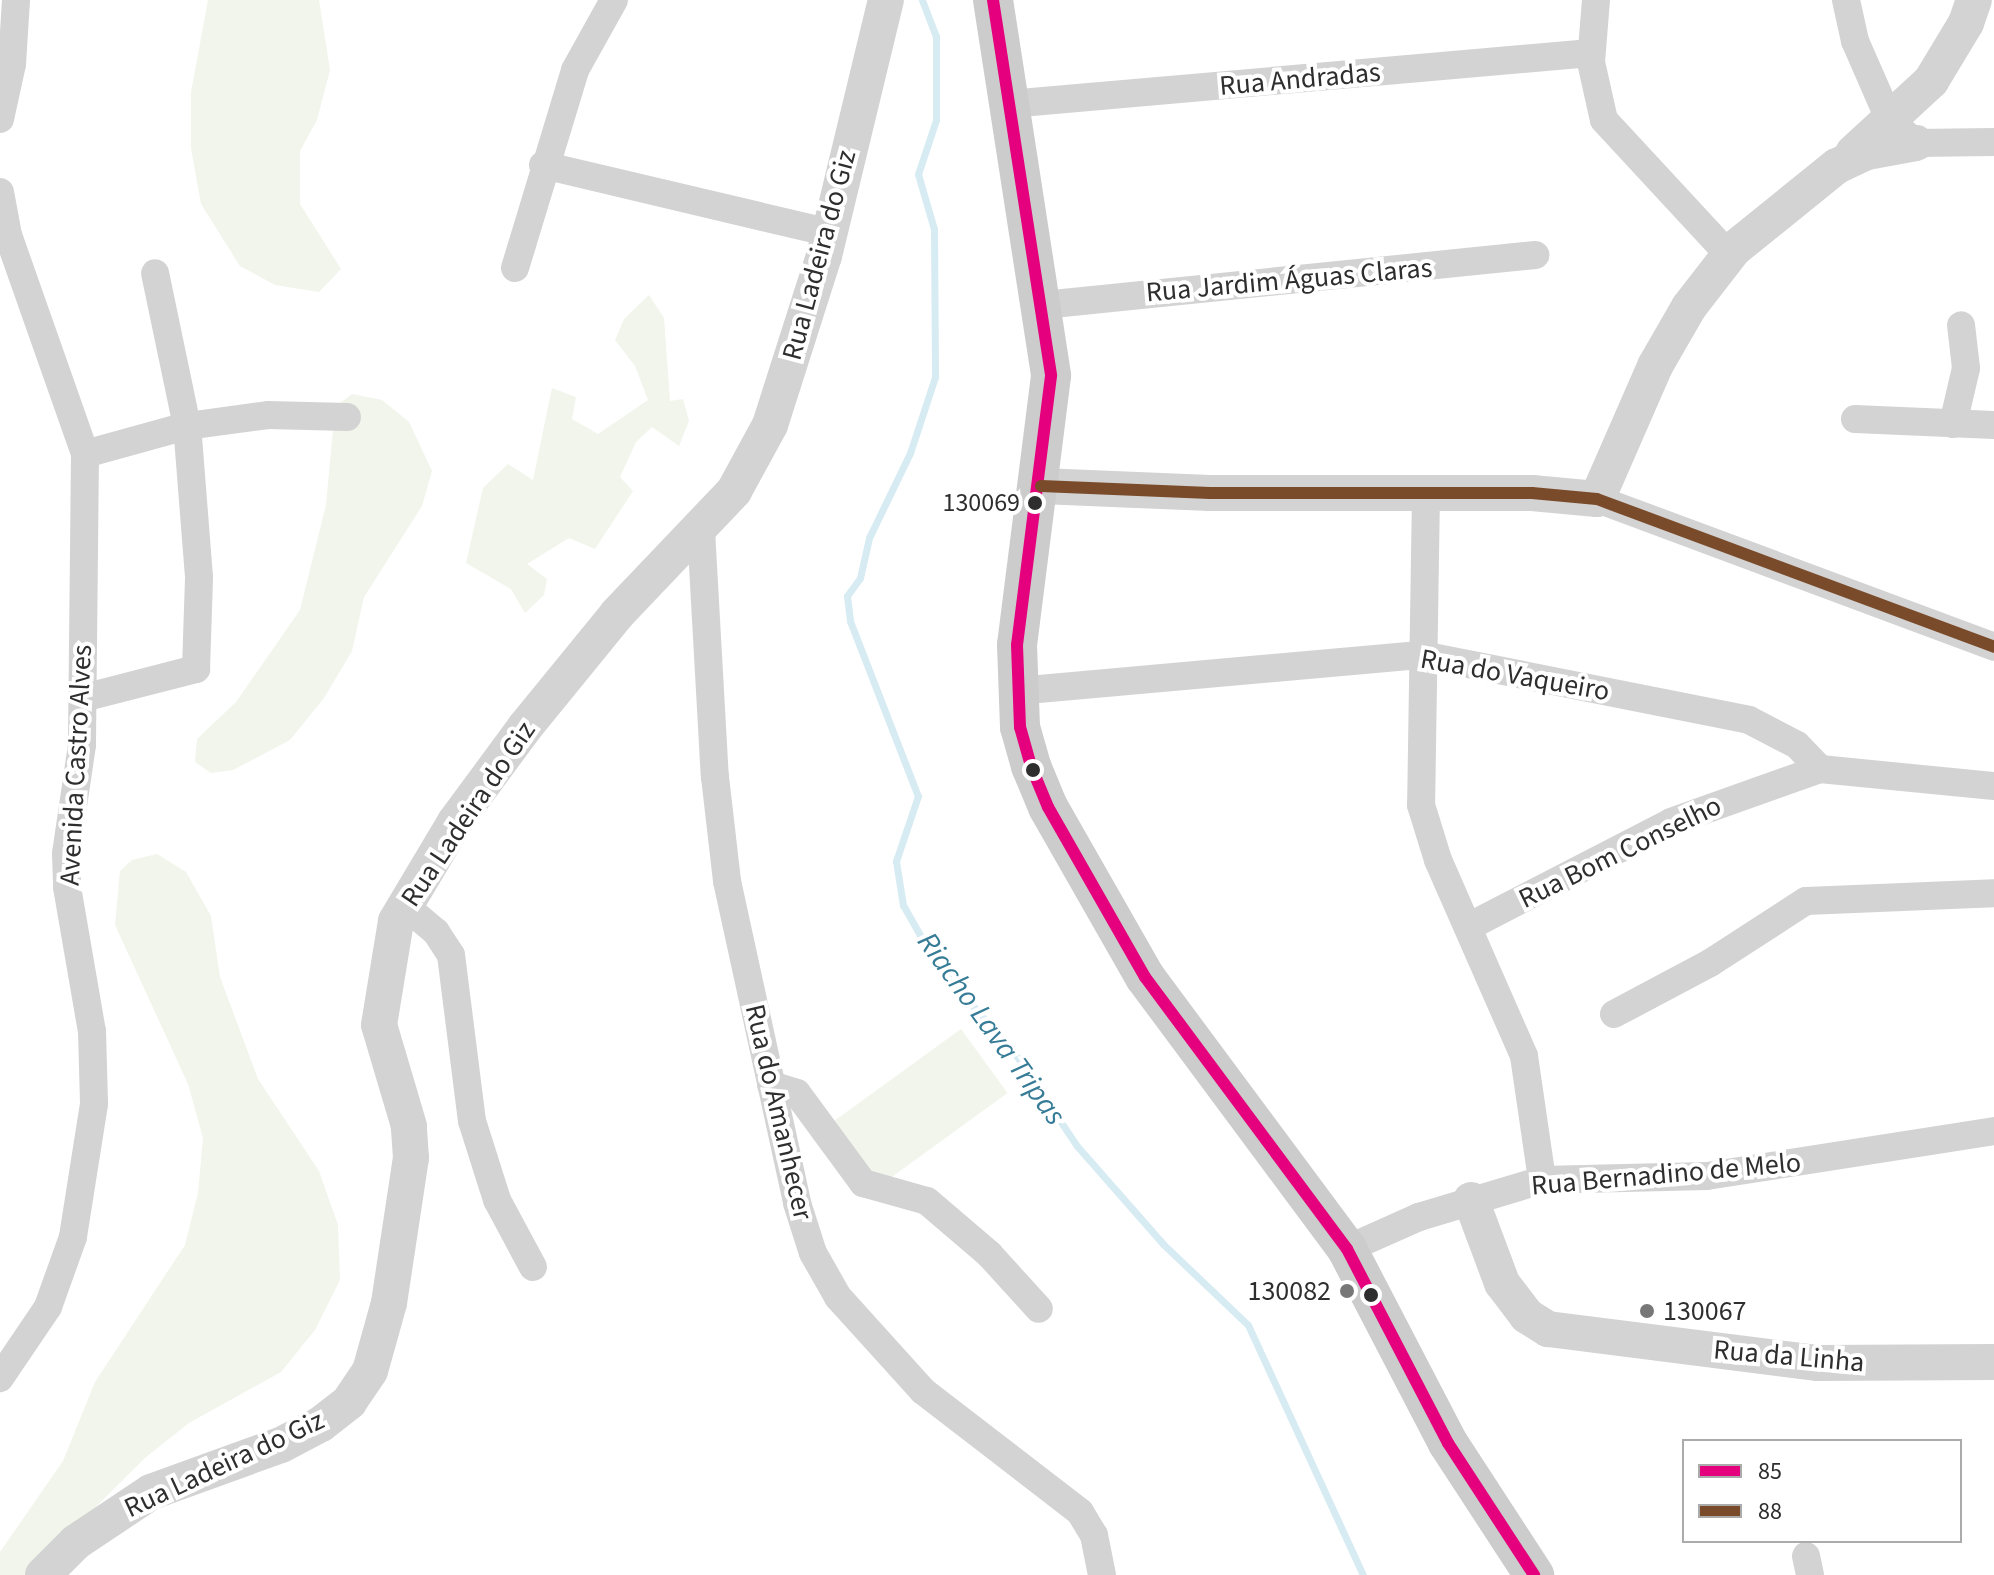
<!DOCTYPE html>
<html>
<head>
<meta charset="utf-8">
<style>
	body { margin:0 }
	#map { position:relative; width:1994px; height:1575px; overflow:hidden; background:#fff; font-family:"Source Sans 3",sans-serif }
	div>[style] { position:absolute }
	.green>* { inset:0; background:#f1f5eb; transform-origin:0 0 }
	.stream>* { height:7px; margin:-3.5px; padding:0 3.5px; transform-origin:3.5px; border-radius:3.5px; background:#d7ebf3 }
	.minor>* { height:28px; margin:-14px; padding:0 14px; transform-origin:14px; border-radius:14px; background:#d3d3d3 }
	.tertiary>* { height:36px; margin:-18px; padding:0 18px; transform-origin:18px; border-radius:18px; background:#d3d3d3 }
	.secondary>* { height:40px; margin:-20px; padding:0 20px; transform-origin:20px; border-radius:20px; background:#ccc }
	.bus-1>* { height:12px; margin:-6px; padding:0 6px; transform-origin:6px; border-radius:6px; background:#e5007d }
	.bus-2>* { height:12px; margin:-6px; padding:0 6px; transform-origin:6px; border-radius:6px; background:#7a4b2a }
	.dots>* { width:22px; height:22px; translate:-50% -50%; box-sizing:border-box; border:4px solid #fff; border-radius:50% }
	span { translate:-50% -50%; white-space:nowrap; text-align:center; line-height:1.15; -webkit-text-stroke:8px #fff; paint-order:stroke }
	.bus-label { font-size:26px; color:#2e2e2e }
	.right { translate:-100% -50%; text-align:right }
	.street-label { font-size:28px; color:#2e2e2e }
	.poi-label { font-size:28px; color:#2e2e2e }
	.left { translate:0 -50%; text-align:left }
	.water-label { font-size:30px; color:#377c96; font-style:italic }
	.legend { position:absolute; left:1682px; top:1439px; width:280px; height:104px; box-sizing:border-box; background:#fff; border:2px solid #ababab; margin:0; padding:10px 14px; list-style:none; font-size:24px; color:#2e2e2e }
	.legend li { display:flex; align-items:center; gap:16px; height:40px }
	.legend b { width:40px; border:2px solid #ababab }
</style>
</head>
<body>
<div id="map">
	<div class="green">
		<div style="clip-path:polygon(208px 0,319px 0,330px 70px,317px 120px,300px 151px,300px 204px,341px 269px,319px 292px,275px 285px,240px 266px,201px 204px,191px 148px,191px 92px)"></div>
		<div style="clip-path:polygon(649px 295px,664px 318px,670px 401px,683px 399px,689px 421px,679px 446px,652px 427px,636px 442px,620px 477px,633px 491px,595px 549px,569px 538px,527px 564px,547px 579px,544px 595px,525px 613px,511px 589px,466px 563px,483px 488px,508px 464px,533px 480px,552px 388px,576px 397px,572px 419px,598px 434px,648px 400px,635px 366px,615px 340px,624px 319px)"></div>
		<div style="clip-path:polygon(352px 394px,382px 400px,409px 422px,432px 471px,422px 506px,364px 597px,352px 651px,324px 698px,290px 740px,233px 770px,211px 773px,195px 762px,197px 739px,236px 702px,300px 610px,326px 505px,335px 407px)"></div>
		<div style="clip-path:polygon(157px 854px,186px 872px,211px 916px,220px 977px,258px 1079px,319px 1171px,338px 1225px,340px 1280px,315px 1330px,281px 1372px,189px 1423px,146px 1457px,27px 1575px,0 1575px,0 1552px,63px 1461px,95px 1382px,185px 1245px,198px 1193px,203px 1138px,188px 1084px,115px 925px,120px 871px,132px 860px)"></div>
		<div style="left:961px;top:1029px;width:79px;height:158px;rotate:54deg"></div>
	</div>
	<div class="stream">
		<div style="left:922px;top:0;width:39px;rotate:69deg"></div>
		<div style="left:936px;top:36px;width:84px;rotate:90deg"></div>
		<div style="left:936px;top:120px;width:57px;rotate:108.4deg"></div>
		<div style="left:918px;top:174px;width:57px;rotate:73.8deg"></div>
		<div style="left:934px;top:229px;width:148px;rotate:89.6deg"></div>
		<div style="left:935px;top:377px;width:80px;rotate:108.2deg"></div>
		<div style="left:910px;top:453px;width:94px;rotate:115.8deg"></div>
		<div style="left:869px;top:538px;width:41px;rotate:102.7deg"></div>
		<div style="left:860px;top:578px;width:22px;rotate:126deg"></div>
		<div style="left:847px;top:596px;width:25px;rotate:83deg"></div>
		<div style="left:850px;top:621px;width:188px;rotate:68.8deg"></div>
		<div style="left:918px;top:796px;width:69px;rotate:108.7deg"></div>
		<div style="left:896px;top:861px;width:45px;rotate:81deg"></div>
		<div style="left:903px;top:905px;width:69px;rotate:60.5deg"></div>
		<div style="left:937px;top:965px;width:120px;rotate:48.7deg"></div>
		<div style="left:1016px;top:1055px;width:110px;rotate:56.2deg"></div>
		<div style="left:1077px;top:1146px;width:130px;rotate:48.7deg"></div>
		<div style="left:1163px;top:1244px;width:117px;rotate:43.6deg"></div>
		<div style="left:1248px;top:1325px;width:275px;rotate:65.3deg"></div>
	</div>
	<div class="minor">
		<div style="left:1596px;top:0;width:62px;rotate:94.6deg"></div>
		<div style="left:1591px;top:62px;width:59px;rotate:77.4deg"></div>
		<div style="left:1604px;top:120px;width:184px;rotate:47.2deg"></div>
		<div style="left:1846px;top:0;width:42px;rotate:77.6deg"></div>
		<div style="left:1855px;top:41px;width:87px;rotate:66.4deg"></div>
		<div style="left:1890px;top:121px;width:34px;rotate:40deg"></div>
		<div style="left:1916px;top:143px;width:78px;rotate:-0.7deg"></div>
		<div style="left:1009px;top:104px;width:584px;rotate:-5.01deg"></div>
		<div style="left:0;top:119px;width:56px;rotate:-77.7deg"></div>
		<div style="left:12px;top:64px;width:64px;rotate:-86.4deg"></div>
		<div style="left:543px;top:165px;width:292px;rotate:13.3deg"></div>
		<div style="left:0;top:192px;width:44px;rotate:79.5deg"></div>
		<div style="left:8px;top:235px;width:232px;rotate:70.6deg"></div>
		<div style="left:85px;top:454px;width:291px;rotate:90.6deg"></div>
		<div style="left:82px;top:745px;width:110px;rotate:98.4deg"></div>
		<div style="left:66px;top:854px;width:33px;rotate:88deg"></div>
		<div style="left:67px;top:887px;width:146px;rotate:80.2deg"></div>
		<div style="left:92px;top:1031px;width:73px;rotate:88.4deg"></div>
		<div style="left:94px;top:1104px;width:135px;rotate:99deg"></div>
		<div style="left:73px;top:1237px;width:74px;rotate:109.7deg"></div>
		<div style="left:48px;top:1307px;width:86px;rotate:124.1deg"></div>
		<div style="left:515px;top:268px;width:207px;rotate:-73.1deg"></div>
		<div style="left:575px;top:70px;width:80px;rotate:-60.9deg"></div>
		<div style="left:1043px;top:305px;width:495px;rotate:-5.8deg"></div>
		<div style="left:1855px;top:419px;width:139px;rotate:2.5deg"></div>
		<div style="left:1953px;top:424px;width:57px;rotate:-76.9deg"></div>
		<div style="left:1966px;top:368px;width:43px;rotate:-96.6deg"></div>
		<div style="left:85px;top:454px;width:106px;rotate:-15.4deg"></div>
		<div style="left:187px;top:426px;width:82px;rotate:-7.7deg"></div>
		<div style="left:268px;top:415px;width:79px;rotate:1.5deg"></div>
		<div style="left:1426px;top:493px;width:312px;rotate:90.9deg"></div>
		<div style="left:1421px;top:805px;width:58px;rotate:72.8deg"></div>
		<div style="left:1438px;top:860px;width:214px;rotate:66.3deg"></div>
		<div style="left:1524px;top:1056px;width:125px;rotate:81.7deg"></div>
		<div style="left:1597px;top:499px;width:424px;rotate:20.4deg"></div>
		<div style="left:701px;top:530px;width:247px;rotate:86.8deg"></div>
		<div style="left:715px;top:777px;width:105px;rotate:83.4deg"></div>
		<div style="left:727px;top:881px;width:330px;rotate:77.7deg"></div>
		<div style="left:797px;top:1203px;width:52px;rotate:72.3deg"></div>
		<div style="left:813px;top:1253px;width:51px;rotate:60.4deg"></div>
		<div style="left:838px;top:1297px;width:127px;rotate:47.9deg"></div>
		<div style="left:923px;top:1391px;width:198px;rotate:37.6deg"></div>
		<div style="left:1080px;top:1512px;width:27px;rotate:59deg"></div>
		<div style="left:1094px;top:1535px;width:41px;rotate:78.7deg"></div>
		<div style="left:1016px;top:691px;width:408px;rotate:-5.1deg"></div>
		<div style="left:1422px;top:655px;width:333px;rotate:11.2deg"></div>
		<div style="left:1749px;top:720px;width:54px;rotate:27.5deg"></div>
		<div style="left:1797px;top:745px;width:33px;rotate:46deg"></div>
		<div style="left:83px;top:698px;width:117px;rotate:-14.4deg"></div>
		<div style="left:196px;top:669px;width:92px;rotate:-88.1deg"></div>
		<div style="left:199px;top:577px;width:151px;rotate:-94.5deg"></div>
		<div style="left:187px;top:426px;width:156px;rotate:-101.8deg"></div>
		<div style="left:404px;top:905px;width:42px;rotate:40.2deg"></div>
		<div style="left:436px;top:932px;width:27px;rotate:57deg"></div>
		<div style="left:451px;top:955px;width:167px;rotate:82.8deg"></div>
		<div style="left:472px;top:1121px;width:83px;rotate:72.4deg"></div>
		<div style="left:497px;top:1200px;width:76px;rotate:61.8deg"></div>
		<div style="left:1468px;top:927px;width:229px;rotate:-27.3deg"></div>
		<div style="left:1671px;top:822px;width:158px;rotate:-19.6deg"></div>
		<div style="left:1820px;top:769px;width:175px;rotate:5.6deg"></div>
		<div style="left:1614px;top:1014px;width:109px;rotate:-28deg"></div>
		<div style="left:1710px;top:963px;width:114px;rotate:-32.9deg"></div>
		<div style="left:1806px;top:901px;width:188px;rotate:-2.4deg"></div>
		<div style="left:771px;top:1085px;width:27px;rotate:17deg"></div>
		<div style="left:797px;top:1093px;width:112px;rotate:53.7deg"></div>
		<div style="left:863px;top:1183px;width:66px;rotate:15.7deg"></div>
		<div style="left:927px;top:1201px;width:82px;rotate:40.5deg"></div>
		<div style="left:989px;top:1254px;width:74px;rotate:47.7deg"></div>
		<div style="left:1347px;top:1249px;width:79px;rotate:-24deg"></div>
		<div style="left:1419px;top:1217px;width:128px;rotate:-16.7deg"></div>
		<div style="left:1542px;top:1180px;width:165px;rotate:-1.4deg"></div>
		<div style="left:1707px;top:1176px;width:291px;rotate:-8.9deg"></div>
		<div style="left:1806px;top:1556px;width:19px;rotate:78deg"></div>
	</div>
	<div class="tertiary">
		<div style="left:1853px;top:153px;width:106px;rotate:-42.7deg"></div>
		<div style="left:1931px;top:81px;width:68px;rotate:-58.9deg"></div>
		<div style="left:1966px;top:23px;width:24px;rotate:-71deg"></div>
		<div style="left:1041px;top:486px;width:169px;rotate:2.4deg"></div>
		<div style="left:1210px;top:493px;width:322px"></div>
		<div style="left:1532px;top:493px;width:65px;rotate:5.3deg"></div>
		<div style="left:1597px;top:499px;width:145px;rotate:-66.4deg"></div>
		<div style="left:1655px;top:366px;width:68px;rotate:-60deg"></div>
		<div style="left:1689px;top:307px;width:73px;rotate:-52.2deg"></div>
		<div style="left:1734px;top:249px;width:132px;rotate:-38.9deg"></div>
		<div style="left:1837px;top:166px;width:33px;rotate:-25deg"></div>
		<div style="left:1867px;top:152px;width:50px;rotate:-10.4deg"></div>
		<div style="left:1471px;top:1200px;width:89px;rotate:69.5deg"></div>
		<div style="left:1502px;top:1283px;width:41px;rotate:52.9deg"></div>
		<div style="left:1527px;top:1316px;width:25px;rotate:32deg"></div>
		<div style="left:1548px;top:1329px;width:272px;rotate:7.2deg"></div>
		<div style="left:1818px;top:1363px;width:176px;rotate:-0.3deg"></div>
		<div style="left:43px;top:1575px;width:47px;rotate:-45deg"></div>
		<div style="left:76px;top:1542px;width:90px;rotate:-33.7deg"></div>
		<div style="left:151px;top:1492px;width:138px;rotate:-19.9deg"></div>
		<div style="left:281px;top:1445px;width:45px;rotate:-27.7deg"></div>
		<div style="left:321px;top:1424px;width:36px;rotate:-38deg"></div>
		<div style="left:349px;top:1402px;width:37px;rotate:-56deg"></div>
		<div style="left:370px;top:1371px;width:71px;rotate:-74.4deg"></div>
		<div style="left:389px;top:1303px;width:147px;rotate:-81.4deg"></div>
		<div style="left:411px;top:1158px;width:32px;rotate:-94deg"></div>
		<div style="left:409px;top:1126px;width:105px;rotate:-106.5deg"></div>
		<div style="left:379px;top:1025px;width:105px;rotate:-80.7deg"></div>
		<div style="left:396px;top:921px;width:115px;rotate:-59.2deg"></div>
		<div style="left:455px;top:822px;width:118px;rotate:-53.6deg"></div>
		<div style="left:525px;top:727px;width:146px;rotate:-50.8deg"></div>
		<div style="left:617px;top:614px;width:170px;rotate:-46.4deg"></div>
		<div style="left:734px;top:491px;width:75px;rotate:-61.4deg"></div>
		<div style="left:770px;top:425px;width:177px;rotate:-72.3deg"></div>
		<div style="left:824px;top:256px;width:263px;rotate:-76.4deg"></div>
	</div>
	<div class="secondary">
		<div style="left:993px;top:0;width:380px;rotate:81.2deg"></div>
		<div style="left:1051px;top:376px;width:271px;rotate:97.2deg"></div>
		<div style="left:1017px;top:645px;width:82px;rotate:87.9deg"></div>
		<div style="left:1020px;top:727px;width:41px;rotate:74.2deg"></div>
		<div style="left:1031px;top:766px;width:44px;rotate:67.5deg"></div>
		<div style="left:1048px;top:807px;width:196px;rotate:60.3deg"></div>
		<div style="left:1145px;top:977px;width:339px;rotate:53.4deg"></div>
		<div style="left:1347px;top:1249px;width:219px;rotate:62.5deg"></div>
		<div style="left:1448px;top:1443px;width:158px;rotate:56.9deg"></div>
	</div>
	<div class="bus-1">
		<div style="left:993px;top:0;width:380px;rotate:81.2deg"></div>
		<div style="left:1051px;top:376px;width:271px;rotate:97.2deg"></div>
		<div style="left:1017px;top:645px;width:82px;rotate:87.9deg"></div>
		<div style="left:1020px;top:727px;width:41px;rotate:74.2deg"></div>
		<div style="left:1031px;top:766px;width:44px;rotate:67.5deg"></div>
		<div style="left:1048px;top:807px;width:196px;rotate:60.3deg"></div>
		<div style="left:1145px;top:977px;width:339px;rotate:53.4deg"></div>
		<div style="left:1347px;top:1249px;width:219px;rotate:62.5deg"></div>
		<div style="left:1448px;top:1443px;width:158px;rotate:56.9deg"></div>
	</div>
	<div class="bus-2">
		<div style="left:1041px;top:486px;width:169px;rotate:2.4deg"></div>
		<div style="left:1210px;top:493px;width:322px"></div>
		<div style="left:1532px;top:493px;width:65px;rotate:5.3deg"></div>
		<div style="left:1597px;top:499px;width:424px;rotate:20.4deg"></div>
	</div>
	<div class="dots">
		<div style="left:1035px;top:503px;background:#2e2e2e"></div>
		<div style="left:1033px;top:770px;background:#2e2e2e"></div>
		<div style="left:1347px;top:1291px;background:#777"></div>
		<div style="left:1371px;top:1295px;background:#2e2e2e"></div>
		<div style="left:1647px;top:1311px;background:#777"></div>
	</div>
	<div class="bus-label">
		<span class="right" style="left:1020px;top:503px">130069</span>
	</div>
	<div class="street-label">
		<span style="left:1300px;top:79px;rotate:-5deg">Rua Andradas</span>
		<span style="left:819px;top:255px;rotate:-75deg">Rua Ladeira do Giz</span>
		<span style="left:1289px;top:280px;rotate:-5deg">Rua Jardim Águas Claras</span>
		<span style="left:1515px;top:675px;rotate:10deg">Rua do Vaqueiro</span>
		<span style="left:76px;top:765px;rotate:-87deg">Avenida Castro Alves</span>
		<span style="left:468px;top:814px;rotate:-56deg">Rua Ladeira do Giz</span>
		<span style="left:1620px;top:852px;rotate:-26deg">Rua Bom Conselho</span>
		<span style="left:779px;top:1112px;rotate:77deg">Rua do Amanhecer</span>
		<span style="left:1666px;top:1174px;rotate:-5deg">Rua Bernadino de Melo</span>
		<span style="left:1789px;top:1356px;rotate:5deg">Rua da Linha</span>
		<span style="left:224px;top:1464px;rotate:-25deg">Rua Ladeira do Giz</span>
	</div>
	<div class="poi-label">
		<span class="right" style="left:1331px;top:1291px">130082</span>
		<span class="left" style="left:1663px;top:1311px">130067</span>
	</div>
	<div class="water-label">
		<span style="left:991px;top:1029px;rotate:54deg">Riacho Lava Tripas</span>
	</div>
	<ul class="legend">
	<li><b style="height:10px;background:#e5007d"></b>85</li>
	<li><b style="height:10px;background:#7a4b2a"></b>88</li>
	</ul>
</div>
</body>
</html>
